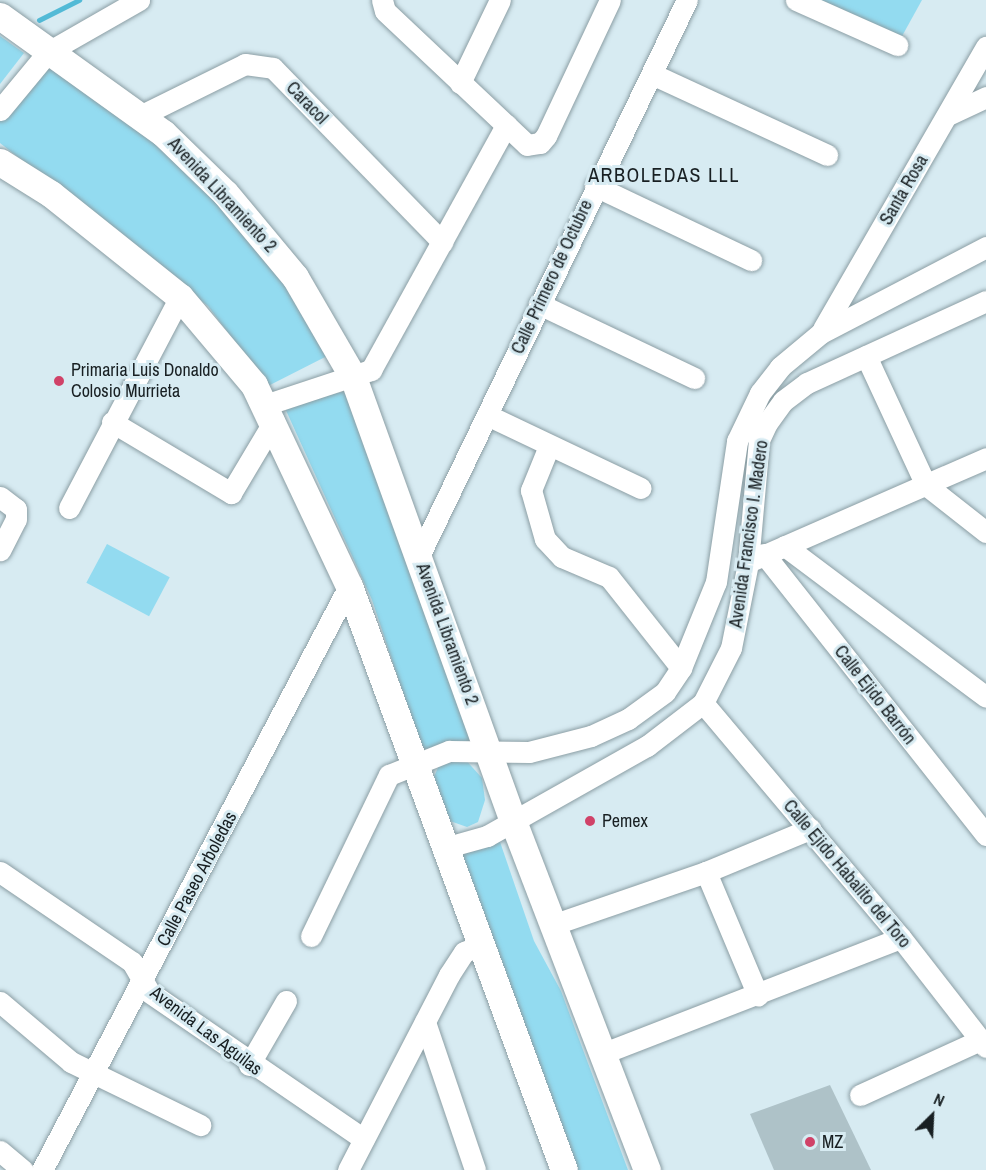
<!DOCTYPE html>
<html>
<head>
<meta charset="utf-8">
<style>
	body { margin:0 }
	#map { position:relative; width:986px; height:1170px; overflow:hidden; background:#d7ebf2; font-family:"Archivo Narrow",sans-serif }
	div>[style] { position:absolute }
	.green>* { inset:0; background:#93dbf0; transform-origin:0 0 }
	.stream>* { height:5px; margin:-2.5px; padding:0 2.5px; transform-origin:2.5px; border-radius:2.5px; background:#52bad6 }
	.building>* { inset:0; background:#aec2c8 }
	.roads { filter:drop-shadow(0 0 2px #8b9ea4) drop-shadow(0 0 2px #8b9ea4) }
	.minor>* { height:21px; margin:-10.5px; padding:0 10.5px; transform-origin:10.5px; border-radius:10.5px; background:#fff }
	.major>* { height:27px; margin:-13.5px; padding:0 13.5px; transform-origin:13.5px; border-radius:13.5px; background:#fff }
	.dots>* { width:16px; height:16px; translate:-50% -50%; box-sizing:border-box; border:3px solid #d7ebf2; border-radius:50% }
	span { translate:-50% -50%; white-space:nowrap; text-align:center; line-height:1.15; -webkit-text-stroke:6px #d7ebf2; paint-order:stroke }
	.street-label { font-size:18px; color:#181f22 }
	.poi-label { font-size:18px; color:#181f22 }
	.left { translate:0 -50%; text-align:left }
	.neighbourhood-label { font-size:20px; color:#181f22; letter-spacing:1.5px }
	.north { position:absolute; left:902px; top:1086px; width:60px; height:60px; -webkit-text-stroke:4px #d7ebf2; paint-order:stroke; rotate:24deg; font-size:16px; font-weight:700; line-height:24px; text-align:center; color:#181f22 }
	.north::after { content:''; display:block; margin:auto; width:21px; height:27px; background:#181f22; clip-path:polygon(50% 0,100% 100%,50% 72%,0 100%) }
</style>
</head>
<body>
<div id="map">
	<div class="green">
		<div style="clip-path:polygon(818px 0,922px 0,901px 38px)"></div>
		<div style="clip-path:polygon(0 36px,24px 53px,0 84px)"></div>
		<div style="clip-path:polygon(44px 61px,188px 167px,260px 241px,331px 354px,268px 386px,208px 306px,0 143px,0 116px)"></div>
		<div style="clip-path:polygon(346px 391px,477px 748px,423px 753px,372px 600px,284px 406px)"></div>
		<div style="left:107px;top:544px;width:71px;height:44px;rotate:28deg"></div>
		<div style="clip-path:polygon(463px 757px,482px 778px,485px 800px,478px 822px,467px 827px,450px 821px,438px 802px,433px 779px,440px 763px)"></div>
		<div style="clip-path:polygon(499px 839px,534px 941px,561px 991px,628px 1170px,568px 1170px,459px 855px)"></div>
	</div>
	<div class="stream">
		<div style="left:39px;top:20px;width:45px;rotate:-26.6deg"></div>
	</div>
	<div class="building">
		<div style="clip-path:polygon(830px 1085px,871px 1170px,774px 1170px,750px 1114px)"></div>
	</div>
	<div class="roads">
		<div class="minor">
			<div style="left:382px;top:0;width:11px;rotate:75deg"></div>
			<div style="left:385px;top:11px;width:195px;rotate:43.3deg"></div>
			<div style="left:527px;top:145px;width:13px;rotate:-9deg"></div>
			<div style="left:540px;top:143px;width:9px;rotate:-49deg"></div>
			<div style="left:546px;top:136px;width:150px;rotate:-64.8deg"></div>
			<div style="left:796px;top:0;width:111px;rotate:24deg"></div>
			<div style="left:652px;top:74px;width:193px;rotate:24.8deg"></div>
			<div style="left:460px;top:83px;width:92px;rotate:-64.3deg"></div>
			<div style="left:0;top:110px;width:75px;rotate:-50.4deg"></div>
			<div style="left:48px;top:52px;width:105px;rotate:-29.7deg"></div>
			<div style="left:950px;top:114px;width:40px;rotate:-25deg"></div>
			<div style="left:140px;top:116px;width:117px;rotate:-26.3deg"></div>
			<div style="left:245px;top:64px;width:28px;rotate:8deg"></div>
			<div style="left:273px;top:68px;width:243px;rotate:45.8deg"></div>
			<div style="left:595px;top:186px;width:173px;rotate:25.4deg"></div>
			<div style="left:539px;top:304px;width:172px;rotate:25.5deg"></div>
			<div style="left:823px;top:329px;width:326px;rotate:-60deg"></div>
			<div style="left:866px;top:356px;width:142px;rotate:65.1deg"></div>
			<div style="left:926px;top:485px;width:76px;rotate:38.1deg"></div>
			<div style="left:265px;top:405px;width:112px;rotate:-18.3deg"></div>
			<div style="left:371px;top:370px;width:280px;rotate:-61.1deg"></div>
			<div style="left:487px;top:415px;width:170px;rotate:25.4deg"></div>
			<div style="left:112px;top:422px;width:139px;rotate:30.8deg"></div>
			<div style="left:231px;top:493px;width:84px;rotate:-59.2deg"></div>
			<div style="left:549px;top:446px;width:48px;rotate:112.2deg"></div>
			<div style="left:531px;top:490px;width:51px;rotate:74.1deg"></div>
			<div style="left:545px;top:539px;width:25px;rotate:47deg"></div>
			<div style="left:562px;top:557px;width:51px;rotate:23.1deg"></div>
			<div style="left:609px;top:577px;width:116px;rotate:51.6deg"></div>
			<div style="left:0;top:497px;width:20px;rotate:37deg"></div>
			<div style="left:16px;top:509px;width:10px;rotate:90deg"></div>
			<div style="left:16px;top:519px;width:35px;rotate:117deg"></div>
			<div style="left:69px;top:508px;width:238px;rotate:-62.3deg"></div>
			<div style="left:785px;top:546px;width:251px;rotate:36.9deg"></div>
			<div style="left:764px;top:554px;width:358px;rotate:51.7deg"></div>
			<div style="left:419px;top:556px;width:617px;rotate:-64.27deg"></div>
			<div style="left:753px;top:560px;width:254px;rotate:-23.6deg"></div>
			<div style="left:703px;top:703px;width:307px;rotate:49.9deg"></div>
			<div style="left:901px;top:938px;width:138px;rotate:52.1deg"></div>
			<div style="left:444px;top:848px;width:45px;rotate:-15.6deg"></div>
			<div style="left:487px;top:836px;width:184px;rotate:-29.4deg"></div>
			<div style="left:647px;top:746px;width:71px;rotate:-37.5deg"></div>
			<div style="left:703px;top:703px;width:62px;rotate:-63deg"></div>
			<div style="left:731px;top:648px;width:87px;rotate:-78.7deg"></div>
			<div style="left:748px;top:563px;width:123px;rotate:-84.9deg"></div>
			<div style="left:759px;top:440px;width:19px;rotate:-65deg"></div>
			<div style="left:767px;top:423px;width:27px;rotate:-54deg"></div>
			<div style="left:783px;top:401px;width:30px;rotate:-37deg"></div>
			<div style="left:807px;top:383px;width:197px;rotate:-24.6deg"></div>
			<div style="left:0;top:872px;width:160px;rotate:34.3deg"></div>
			<div style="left:132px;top:962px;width:34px;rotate:60deg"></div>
			<div style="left:149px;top:992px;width:260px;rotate:34.4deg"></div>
			<div style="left:706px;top:872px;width:134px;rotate:67.2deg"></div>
			<div style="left:555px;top:924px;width:160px;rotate:-19deg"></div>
			<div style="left:706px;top:872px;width:113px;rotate:-22.5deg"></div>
			<div style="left:311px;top:936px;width:179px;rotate:-64.2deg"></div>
			<div style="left:389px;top:775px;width:65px;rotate:-21.8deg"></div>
			<div style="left:449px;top:751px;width:80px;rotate:0.7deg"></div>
			<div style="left:529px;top:752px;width:64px;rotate:-14.5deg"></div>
			<div style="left:591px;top:736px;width:41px;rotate:-24.7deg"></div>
			<div style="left:628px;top:719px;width:46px;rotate:-36.1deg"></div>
			<div style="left:665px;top:692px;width:29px;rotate:-56deg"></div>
			<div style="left:681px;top:668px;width:93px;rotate:-67.9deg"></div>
			<div style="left:716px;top:582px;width:143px;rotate:-81.5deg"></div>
			<div style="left:737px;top:441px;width:53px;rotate:-64.4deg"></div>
			<div style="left:760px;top:393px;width:33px;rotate:-52deg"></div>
			<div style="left:780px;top:367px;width:53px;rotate:-39.7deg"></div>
			<div style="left:821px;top:333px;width:186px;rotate:-27.5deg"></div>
			<div style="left:0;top:1002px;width:93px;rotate:40.2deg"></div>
			<div style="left:71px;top:1062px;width:144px;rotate:26deg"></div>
			<div style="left:425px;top:1022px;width:156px;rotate:71.3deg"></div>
			<div style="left:604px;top:1053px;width:318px;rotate:-21.2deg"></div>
			<div style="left:249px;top:1065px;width:74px;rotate:-60deg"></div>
			<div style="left:860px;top:1095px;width:132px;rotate:-24.6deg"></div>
			<div style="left:0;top:1151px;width:30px;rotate:40deg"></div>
			<div style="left:42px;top:1170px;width:660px;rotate:-62.27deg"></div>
			<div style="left:348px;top:1170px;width:220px;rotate:-62.6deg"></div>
			<div style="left:449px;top:975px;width:27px;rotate:-57deg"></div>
			<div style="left:464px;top:952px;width:18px;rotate:-22deg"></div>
		</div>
		<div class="major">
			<div style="left:0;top:16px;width:201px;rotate:35.7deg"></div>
			<div style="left:163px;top:133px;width:86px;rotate:44.1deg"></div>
			<div style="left:225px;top:193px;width:109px;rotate:50.2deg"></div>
			<div style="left:295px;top:277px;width:116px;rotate:59.9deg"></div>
			<div style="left:353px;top:377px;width:472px;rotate:70.2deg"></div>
			<div style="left:513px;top:821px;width:374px;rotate:69deg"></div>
			<div style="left:0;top:162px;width:60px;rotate:32.1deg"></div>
			<div style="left:51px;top:194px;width:165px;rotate:38.6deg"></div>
			<div style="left:180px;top:297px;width:115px;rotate:49.9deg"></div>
			<div style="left:254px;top:385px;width:222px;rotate:64.7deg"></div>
			<div style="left:349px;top:586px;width:622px;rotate:69.79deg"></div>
		</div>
	</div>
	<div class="dots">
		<div style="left:59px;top:381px;background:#d04268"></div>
		<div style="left:590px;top:821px;background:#d04268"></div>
		<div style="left:810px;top:1142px;background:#d04268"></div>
	</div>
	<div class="street-label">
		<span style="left:307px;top:103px;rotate:46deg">Caracol</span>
		<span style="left:904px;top:190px;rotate:-60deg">Santa Rosa</span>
		<span style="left:222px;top:195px;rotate:47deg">Avenida Libramiento 2</span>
		<span style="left:552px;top:277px;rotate:-65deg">Calle Primero de Octubre</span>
		<span style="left:749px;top:534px;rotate:-82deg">Avenida Francisco I. Madero</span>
		<span style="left:447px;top:634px;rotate:70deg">Avenida Libramiento 2</span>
		<span style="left:875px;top:695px;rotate:52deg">Calle Ejido Barrón</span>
		<span style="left:847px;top:874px;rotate:50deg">Calle Ejido Habalito del Toro</span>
		<span style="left:197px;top:879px;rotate:-62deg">Calle Paseo Arboledas</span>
		<span style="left:206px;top:1031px;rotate:37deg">Avenida Las Aguilas</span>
	</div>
	<div class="poi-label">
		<span class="left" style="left:71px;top:381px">Primaria Luis Donaldo<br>Colosio Murrieta</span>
		<span class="left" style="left:602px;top:821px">Pemex</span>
		<span class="left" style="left:822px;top:1142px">MZ</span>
	</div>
	<div class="neighbourhood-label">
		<span style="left:664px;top:174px">ARBOLEDAS LLL</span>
	</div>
	<div class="north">N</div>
</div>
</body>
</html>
